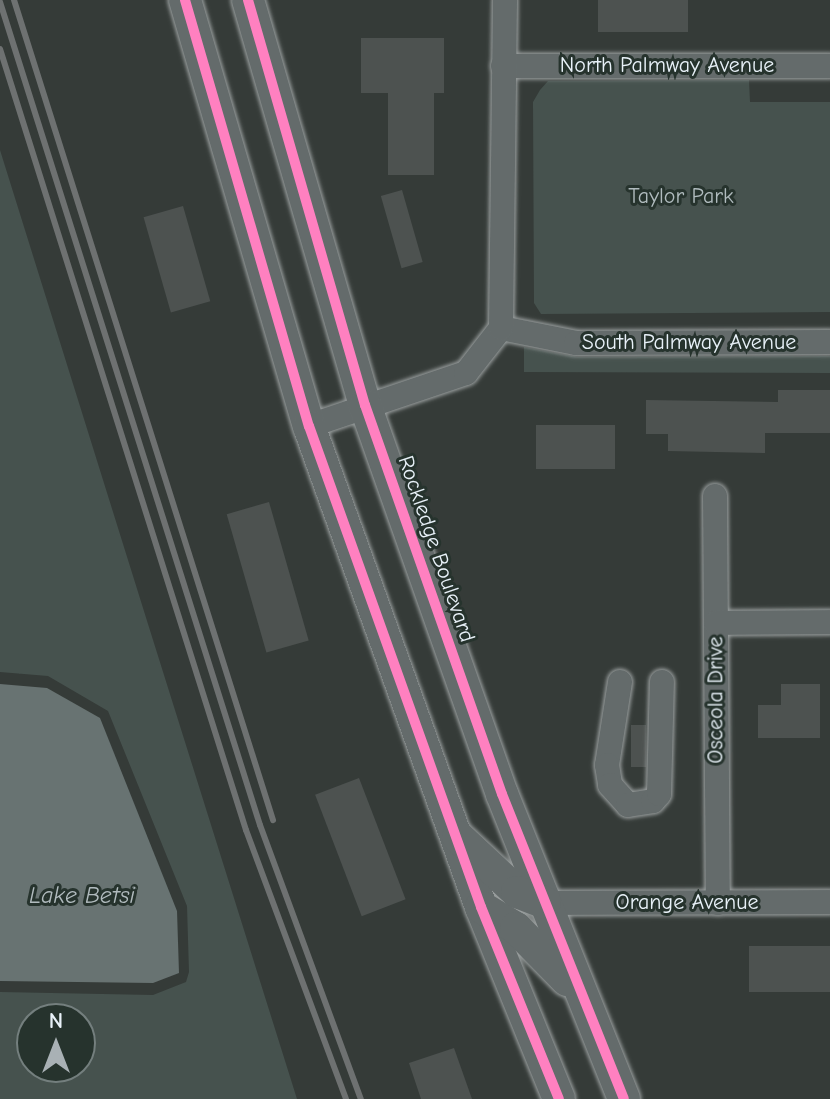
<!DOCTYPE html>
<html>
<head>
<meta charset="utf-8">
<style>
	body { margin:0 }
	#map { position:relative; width:830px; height:1099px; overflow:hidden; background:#353b38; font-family:"Comic Neue",sans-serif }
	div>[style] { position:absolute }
	.green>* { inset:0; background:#46524e }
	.water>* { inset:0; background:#687372 }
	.building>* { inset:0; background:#4d5250; transform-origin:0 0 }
	.roads { filter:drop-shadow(0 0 2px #9a9f9f) drop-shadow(0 0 2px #9a9f9f) }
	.minor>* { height:24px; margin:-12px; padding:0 12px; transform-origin:12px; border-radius:12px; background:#646b6b }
	.major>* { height:32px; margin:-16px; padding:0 16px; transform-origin:16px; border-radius:16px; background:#646b6b }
	.rail>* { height:6px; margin:-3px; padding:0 3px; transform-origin:3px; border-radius:3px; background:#6e7171 }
	.cycleway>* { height:10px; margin:-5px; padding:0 5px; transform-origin:5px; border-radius:5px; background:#ff80c0 }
	span { translate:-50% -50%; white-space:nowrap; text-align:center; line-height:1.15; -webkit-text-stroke:6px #26332d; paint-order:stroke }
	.street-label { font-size:22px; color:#e8f1f8 }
	.park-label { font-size:22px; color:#b0bbbe }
	.water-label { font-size:24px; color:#b1bbbe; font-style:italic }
	.north { position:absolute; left:16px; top:1003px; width:80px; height:80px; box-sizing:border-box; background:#26332d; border:2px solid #747f7e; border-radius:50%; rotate:0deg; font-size:22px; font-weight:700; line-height:32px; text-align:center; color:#e8f1f8 }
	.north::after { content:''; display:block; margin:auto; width:28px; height:36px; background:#a9b1b5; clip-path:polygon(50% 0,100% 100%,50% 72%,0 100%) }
</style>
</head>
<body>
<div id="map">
	<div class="green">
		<div style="clip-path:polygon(749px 80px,750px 102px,830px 102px,830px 312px,541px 314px,534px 303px,533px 102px,540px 90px,548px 81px)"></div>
		<div style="clip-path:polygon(evenodd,0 150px,148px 624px,297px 1099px,0 1099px,0 992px,153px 995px,186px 982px,189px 972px,187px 906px,108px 711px,48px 676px,0 672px,0 150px,32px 1019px,80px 1019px,80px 1067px,32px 1067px,32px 1019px)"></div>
		<div style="clip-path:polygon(524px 347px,577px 357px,830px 356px,830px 373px,524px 372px)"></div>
	</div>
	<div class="water">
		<div style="clip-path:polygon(0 684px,47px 688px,100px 718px,177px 911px,179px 973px,153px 983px,0 981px)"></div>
	</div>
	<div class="building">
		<div style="left:598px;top:0;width:90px;height:32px"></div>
		<div style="clip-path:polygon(361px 38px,444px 38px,444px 93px,434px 93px,434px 175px,388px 175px,388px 93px,361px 93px)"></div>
		<div style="left:402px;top:190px;width:75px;height:22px;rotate:74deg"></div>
		<div style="left:183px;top:206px;width:99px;height:41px;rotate:74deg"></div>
		<div style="clip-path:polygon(778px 390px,830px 390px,830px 433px,765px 433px,765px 453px,668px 451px,668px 434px,646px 434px,646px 400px,778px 402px)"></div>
		<div style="left:536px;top:425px;width:79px;height:44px"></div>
		<div style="left:269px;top:502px;width:144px;height:44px;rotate:74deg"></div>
		<div style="clip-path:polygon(781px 684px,820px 684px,820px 738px,758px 738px,758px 705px,781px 705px)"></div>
		<div style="left:631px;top:725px;width:15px;height:42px"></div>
		<div style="left:359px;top:778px;width:130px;height:47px;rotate:69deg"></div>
		<div style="left:749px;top:946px;width:81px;height:46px"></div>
		<div style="clip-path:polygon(454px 1048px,472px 1099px,421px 1099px,409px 1063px)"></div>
	</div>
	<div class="roads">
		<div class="minor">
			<div style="left:503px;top:66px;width:327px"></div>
			<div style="left:501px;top:328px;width:76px;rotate:11.3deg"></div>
			<div style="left:576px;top:343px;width:254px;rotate:-0.2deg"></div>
			<div style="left:309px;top:426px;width:166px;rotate:-18.7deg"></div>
			<div style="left:466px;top:373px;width:57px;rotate:-52.1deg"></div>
			<div style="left:501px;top:328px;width:328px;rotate:-89.3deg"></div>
			<div style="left:715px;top:496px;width:407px;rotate:89.6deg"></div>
			<div style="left:716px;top:623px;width:114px;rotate:-0.5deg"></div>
			<div style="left:620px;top:682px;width:84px;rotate:98.9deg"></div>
			<div style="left:607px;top:765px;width:20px;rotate:81deg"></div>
			<div style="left:610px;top:785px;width:27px;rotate:48deg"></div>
			<div style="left:628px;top:805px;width:25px;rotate:-9deg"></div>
			<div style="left:653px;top:801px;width:9px;rotate:-49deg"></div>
			<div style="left:659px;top:794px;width:112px;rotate:-88.5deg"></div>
			<div style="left:545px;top:903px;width:285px;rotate:-0.2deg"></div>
		</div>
		<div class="major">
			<div style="left:185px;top:0;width:444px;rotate:73.8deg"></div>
			<div style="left:309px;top:426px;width:511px;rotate:70.32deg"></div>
			<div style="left:481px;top:907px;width:207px;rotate:67.9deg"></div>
			<div style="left:248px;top:0;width:422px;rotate:73.9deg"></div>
			<div style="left:365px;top:405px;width:412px;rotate:70.6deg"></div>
			<div style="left:502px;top:794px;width:328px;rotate:68.2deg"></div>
			<div style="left:458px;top:837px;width:81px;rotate:43deg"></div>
			<div style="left:517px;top:892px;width:30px;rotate:21deg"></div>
			<div style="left:481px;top:907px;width:41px;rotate:31deg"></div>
			<div style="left:516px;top:928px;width:73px;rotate:45.6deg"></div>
		</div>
	</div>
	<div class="rail">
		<div style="left:14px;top:0;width:860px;rotate:72.47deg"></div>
		<div style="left:0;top:2px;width:863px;rotate:72.47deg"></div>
		<div style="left:260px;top:825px;width:292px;rotate:69.8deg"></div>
		<div style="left:0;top:49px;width:819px;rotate:72.52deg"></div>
		<div style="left:246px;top:830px;width:287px;rotate:69.6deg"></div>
	</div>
	<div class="cycleway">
		<div style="left:185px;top:0;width:444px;rotate:73.8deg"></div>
		<div style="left:309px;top:426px;width:511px;rotate:70.32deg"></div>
		<div style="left:481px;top:907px;width:207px;rotate:67.9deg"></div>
		<div style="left:248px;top:0;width:422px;rotate:73.9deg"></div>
		<div style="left:365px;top:405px;width:412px;rotate:70.6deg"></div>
		<div style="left:502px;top:794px;width:328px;rotate:68.2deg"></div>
	</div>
	<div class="street-label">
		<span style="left:667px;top:66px">North Palmway Avenue</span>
		<span style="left:689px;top:343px">South Palmway Avenue</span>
		<span style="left:436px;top:549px;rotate:71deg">Rockledge Boulevard</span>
		<span style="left:716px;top:700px;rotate:-90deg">Osceola Drive</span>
		<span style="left:687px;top:903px">Orange Avenue</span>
	</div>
	<div class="park-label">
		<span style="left:681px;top:197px">Taylor Park</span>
	</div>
	<div class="water-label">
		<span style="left:82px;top:896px">Lake Betsi</span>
	</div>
	<div class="north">N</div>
</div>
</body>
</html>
